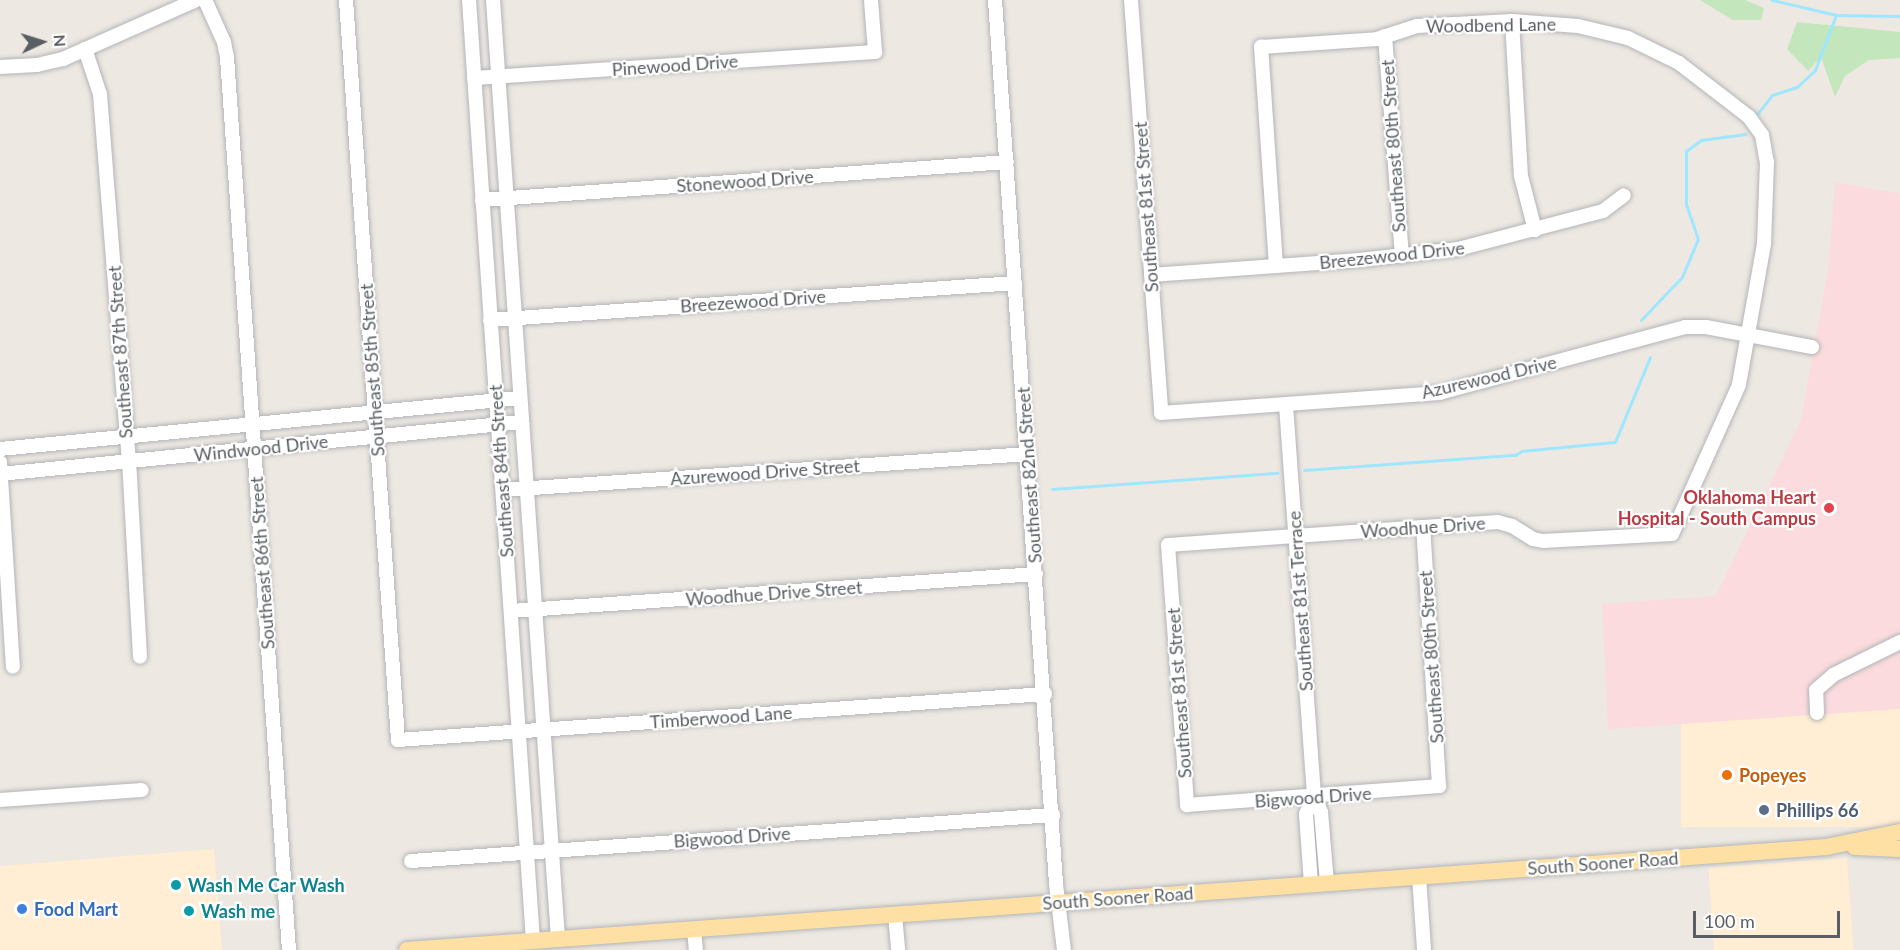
<!DOCTYPE html>
<html>
<head>
<meta charset="utf-8">
<style>
	body { margin:0 }
	#map { position:relative; width:1900px; height:950px; overflow:hidden; background:#ede8e1; font-family:Lato,sans-serif }
	div>[style] { position:absolute }
	.commercial>* { inset:0; background:#ffedd4; transform-origin:0 0 }
	.medical>* { inset:0; background:#fcdbde }
	.green>* { inset:0; background:#c3e6bc }
	.stream>* { height:3px; margin:-1.5px; padding:0 1.5px; transform-origin:1.5px; border-radius:1.5px; background:#9fe7ff }
	.roads { filter:drop-shadow(0 0 2px #b2b5b9) drop-shadow(0 0 2px #b2b5b9) }
	.minor>* { height:14px; margin:-7px; padding:0 7px; transform-origin:7px; border-radius:7px; background:#fff }
	.major>* { height:16px; margin:-8px; padding:0 8px; transform-origin:8px; border-radius:8px; background:#ffe0a4 }
	.dots>* { width:16px; height:16px; translate:-50% -50%; box-sizing:border-box; border:3px solid #fff; border-radius:50% }
	span { translate:-50% -50%; white-space:nowrap; text-align:center; line-height:1.15; -webkit-text-stroke:4.5px #fff; paint-order:stroke }
	.street-label { font-size:18px; color:#595f62 }
	.health-label { font-size:18px; color:#be3a42; font-weight:700 }
	.right { translate:-100% -50%; text-align:right }
	.food-label { font-size:18px; color:#c56008; font-weight:700 }
	.left { translate:0 -50%; text-align:left }
	.service-label { font-size:18px; color:#4e5e75; font-weight:700 }
	.culture-label { font-size:18px; color:#0d838f; font-weight:700 }
	.shop-label { font-size:18px; color:#366cbe; font-weight:700 }
	.north { position:absolute; left:12px; top:12px; width:60px; height:60px; -webkit-text-stroke:4px #fff; paint-order:stroke; rotate:86deg; font-size:16px; font-weight:700; line-height:24px; text-align:center; color:#595f62 }
	.north::after { content:''; display:block; margin:auto; width:21px; height:27px; background:#595f62; clip-path:polygon(50% 0,100% 100%,50% 72%,0 100%) }
	.scale { position:absolute; left:1693px; top:911px; width:147px; height:27px; box-sizing:border-box; border:3px solid #595f62; border-top:0; padding-left:8px; font-size:18px; line-height:21px; white-space:nowrap; color:#595f62; -webkit-text-stroke:4px #fff; paint-order:stroke }
</style>
</head>
<body>
<div id="map">
	<div class="commercial">
		<div style="left:1900px;top:709px;width:118px;height:219px;rotate:90deg"></div>
		<div style="clip-path:polygon(214px 849px,222px 950px,0 950px,0 866px)"></div>
		<div style="left:1847px;top:858px;width:92px;height:139px;rotate:86deg"></div>
	</div>
	<div class="medical">
		<div style="clip-path:polygon(1835px 182px,1900px 194px,1900px 709px,1608px 729px,1602px 604px,1716px 596px,1801px 420px,1829px 265px)"></div>
	</div>
	<div class="green">
		<div style="clip-path:polygon(1700px 0,1745px 0,1764px 8px,1761px 20px,1733px 20px)"></div>
		<div style="clip-path:polygon(1797px 22px,1900px 32px,1900px 58px,1869px 60px,1845px 76px,1835px 97px,1821px 57px,1808px 71px,1787px 49px)"></div>
	</div>
	<div class="stream">
		<div style="left:1772px;top:0;width:66px;rotate:13.2deg"></div>
		<div style="left:1836px;top:15px;width:64px;rotate:0.9deg"></div>
		<div style="left:1758px;top:113px;width:23px;rotate:-52deg"></div>
		<div style="left:1772px;top:95px;width:26px;rotate:-18deg"></div>
		<div style="left:1797px;top:87px;width:25px;rotate:-43deg"></div>
		<div style="left:1815px;top:70px;width:59px;rotate:-69.1deg"></div>
		<div style="left:1641px;top:320px;width:59px;rotate:-46.4deg"></div>
		<div style="left:1682px;top:277px;width:41px;rotate:-67.2deg"></div>
		<div style="left:1698px;top:239px;width:36px;rotate:-109deg"></div>
		<div style="left:1686px;top:205px;width:54px;rotate:-90deg"></div>
		<div style="left:1686px;top:151px;width:19px;rotate:-36deg"></div>
		<div style="left:1701px;top:140px;width:45px;rotate:-7.6deg"></div>
		<div style="left:1304px;top:470px;width:212px;rotate:-4.1deg"></div>
		<div style="left:1515px;top:455px;width:8px;rotate:-30deg"></div>
		<div style="left:1522px;top:451px;width:93px;rotate:-5.5deg"></div>
		<div style="left:1615px;top:442px;width:92px;rotate:-67.6deg"></div>
		<div style="left:1052px;top:489px;width:226px;rotate:-4.1deg"></div>
	</div>
	<div class="roads">
		<div class="minor">
			<div style="left:205px;top:0;width:46px;rotate:65.7deg"></div>
			<div style="left:224px;top:42px;width:15px;rotate:79deg"></div>
			<div style="left:227px;top:57px;width:895px;rotate:86.03deg"></div>
			<div style="left:346px;top:0;width:742px;rotate:85.98deg"></div>
			<div style="left:398px;top:740px;width:649px;rotate:-4.07deg"></div>
			<div style="left:469px;top:0;width:943px;rotate:86.11deg"></div>
			<div style="left:493px;top:0;width:941px;rotate:86.04deg"></div>
			<div style="left:995px;top:0;width:886px;rotate:86.05deg"></div>
			<div style="left:1056px;top:884px;width:66px;rotate:83.1deg"></div>
			<div style="left:1131px;top:0;width:414px;rotate:85.8deg"></div>
			<div style="left:1161px;top:413px;width:279px;rotate:-4.1deg"></div>
			<div style="left:1439px;top:393px;width:255px;rotate:-15deg"></div>
			<div style="left:1685px;top:327px;width:21px"></div>
			<div style="left:1706px;top:327px;width:108px;rotate:10.7deg"></div>
			<div style="left:1512px;top:21px;width:155px;rotate:86.7deg"></div>
			<div style="left:1521px;top:176px;width:56px;rotate:75.5deg"></div>
			<div style="left:1385px;top:36px;width:221px;rotate:85.6deg"></div>
			<div style="left:85px;top:49px;width:47px;rotate:71.6deg"></div>
			<div style="left:100px;top:94px;width:367px;rotate:85.5deg"></div>
			<div style="left:129px;top:460px;width:197px;rotate:86.8deg"></div>
			<div style="left:0;top:67px;width:37px;rotate:-3deg"></div>
			<div style="left:37px;top:65px;width:27px;rotate:-13deg"></div>
			<div style="left:63px;top:59px;width:145px;rotate:-23.9deg"></div>
			<div style="left:474px;top:78px;width:402px;rotate:-3.7deg"></div>
			<div style="left:875px;top:52px;width:52px;rotate:-94.4deg"></div>
			<div style="left:482px;top:200px;width:526px;rotate:-4.14deg"></div>
			<div style="left:1276px;top:266px;width:220px;rotate:-93.9deg"></div>
			<div style="left:1261px;top:47px;width:116px;rotate:-3.9deg"></div>
			<div style="left:1377px;top:39px;width:42px;rotate:-18deg"></div>
			<div style="left:1417px;top:26px;width:95px;rotate:-3deg"></div>
			<div style="left:1512px;top:21px;width:66px;rotate:4.3deg"></div>
			<div style="left:1578px;top:26px;width:51px;rotate:13.5deg"></div>
			<div style="left:1628px;top:38px;width:57px;rotate:26.1deg"></div>
			<div style="left:1679px;top:63px;width:88px;rotate:37.6deg"></div>
			<div style="left:1749px;top:117px;width:22px;rotate:54deg"></div>
			<div style="left:1762px;top:135px;width:27px;rotate:80deg"></div>
			<div style="left:1767px;top:162px;width:82px;rotate:92.1deg"></div>
			<div style="left:1764px;top:244px;width:143px;rotate:100.1deg"></div>
			<div style="left:1739px;top:385px;width:163px;rotate:114.2deg"></div>
			<div style="left:1672px;top:534px;width:129px;rotate:176.9deg"></div>
			<div style="left:1543px;top:541px;width:10px;rotate:-169deg"></div>
			<div style="left:1533px;top:539px;width:25px;rotate:-148deg"></div>
			<div style="left:1512px;top:526px;width:15px;rotate:-164deg"></div>
			<div style="left:1498px;top:522px;width:75px;rotate:176.2deg"></div>
			<div style="left:1423px;top:527px;width:128px;rotate:176deg"></div>
			<div style="left:1295px;top:536px;width:127px;rotate:175.9deg"></div>
			<div style="left:1168px;top:545px;width:261px;rotate:85.8deg"></div>
			<div style="left:1187px;top:805px;width:253px;rotate:-4.3deg"></div>
			<div style="left:1439px;top:786px;width:259px;rotate:-93.5deg"></div>
			<div style="left:1151px;top:275px;width:209px;rotate:-4.1deg"></div>
			<div style="left:1359px;top:260px;width:100px;rotate:-6.3deg"></div>
			<div style="left:1458px;top:249px;width:150px;rotate:-14.7deg"></div>
			<div style="left:1603px;top:211px;width:26px;rotate:-37deg"></div>
			<div style="left:490px;top:320px;width:526px;rotate:-4.03deg"></div>
			<div style="left:1286px;top:405px;width:393px;rotate:85.9deg"></div>
			<div style="left:1314px;top:797px;width:17px;rotate:65deg"></div>
			<div style="left:1321px;top:812px;width:71px;rotate:85.2deg"></div>
			<div style="left:0;top:449px;width:522px;rotate:-5.6deg"></div>
			<div style="left:0;top:462px;width:205px;rotate:86.4deg"></div>
			<div style="left:0;top:474px;width:525px;rotate:-5.69deg"></div>
			<div style="left:503px;top:490px;width:526px;rotate:-3.92deg"></div>
			<div style="left:511px;top:611px;width:526px;rotate:-4.03deg"></div>
			<div style="left:1817px;top:713px;width:23px;rotate:-92deg"></div>
			<div style="left:1816px;top:690px;width:23px;rotate:-41deg"></div>
			<div style="left:1833px;top:675px;width:75px;rotate:-26.2deg"></div>
			<div style="left:0;top:800px;width:142px;rotate:-4deg"></div>
			<div style="left:411px;top:861px;width:644px;rotate:-4.1deg"></div>
			<div style="left:1419px;top:876px;width:74px;rotate:86.1deg"></div>
			<div style="left:1311px;top:884px;width:70px;rotate:-94.1deg"></div>
			<div style="left:1306px;top:814px;width:19px;rotate:-65deg"></div>
			<div style="left:895px;top:914px;width:36px;rotate:85deg"></div>
			<div style="left:694px;top:929px;width:21px;rotate:85deg"></div>
		</div>
		<div class="major">
			<div style="left:1855px;top:847px;width:45px;rotate:2.5deg"></div>
			<div style="left:407px;top:950px;width:1423px;rotate:-4.15deg"></div>
			<div style="left:1826px;top:847px;width:76px;rotate:-11.5deg"></div>
		</div>
	</div>
	<div class="dots">
		<div style="left:1829px;top:508px;background:#e0444e"></div>
		<div style="left:1727px;top:775px;background:#e8710a"></div>
		<div style="left:1764px;top:810px;background:#5c6f8a"></div>
		<div style="left:176px;top:885px;background:#0f9aa8"></div>
		<div style="left:22px;top:909px;background:#3f7fe0"></div>
		<div style="left:189px;top:911px;background:#0f9aa8"></div>
	</div>
	<div class="street-label">
		<span style="left:1491px;top:25px;rotate:-1deg">Woodbend Lane</span>
		<span style="left:675px;top:65px;rotate:-4deg">Pinewood Drive</span>
		<span style="left:1393px;top:146px;rotate:-94deg">Southeast 80th Street</span>
		<span style="left:745px;top:181px;rotate:-4deg">Stonewood Drive</span>
		<span style="left:1146px;top:207px;rotate:-94deg">Southeast 81st Street</span>
		<span style="left:1392px;top:255px;rotate:-6deg">Breezewood Drive</span>
		<span style="left:753px;top:301px;rotate:-4deg">Breezewood Drive</span>
		<span style="left:120px;top:352px;rotate:-94deg">Southeast 87th Street</span>
		<span style="left:372px;top:370px;rotate:-94deg">Southeast 85th Street</span>
		<span style="left:1489px;top:377px;rotate:-13deg">Azurewood Drive</span>
		<span style="left:261px;top:448px;rotate:-6deg">Windwood Drive</span>
		<span style="left:501px;top:471px;rotate:-94deg">Southeast 84th Street</span>
		<span style="left:765px;top:472px;rotate:-4deg">Azurewood Drive Street</span>
		<span style="left:1029px;top:475px;rotate:-94deg">Southeast 82nd Street</span>
		<span style="left:1423px;top:527px;rotate:-4deg">Woodhue Drive</span>
		<span style="left:262px;top:563px;rotate:-94deg">Southeast 86th Street</span>
		<span style="left:774px;top:593px;rotate:-4deg">Woodhue Drive Street</span>
		<span style="left:1300px;top:601px;rotate:-94deg">Southeast 81st Terrace</span>
		<span style="left:1431px;top:657px;rotate:-94deg">Southeast 80th Street</span>
		<span style="left:1179px;top:693px;rotate:-94deg">Southeast 81st Street</span>
		<span style="left:721px;top:717px;rotate:-4deg">Timberwood Lane</span>
		<span style="left:1313px;top:797px;rotate:-4deg">Bigwood Drive</span>
		<span style="left:732px;top:837px;rotate:-4deg">Bigwood Drive</span>
		<span style="left:1603px;top:863px;rotate:-4deg">South Sooner Road</span>
		<span style="left:1118px;top:898px;rotate:-4deg">South Sooner Road</span>
	</div>
	<div class="health-label">
		<span class="right" style="left:1816px;top:508px">Oklahoma Heart<br>Hospital - South Campus</span>
	</div>
	<div class="food-label">
		<span class="left" style="left:1739px;top:775px">Popeyes</span>
	</div>
	<div class="service-label">
		<span class="left" style="left:1776px;top:810px">Phillips 66</span>
	</div>
	<div class="culture-label">
		<span class="left" style="left:188px;top:885px">Wash Me Car Wash</span>
		<span class="left" style="left:201px;top:911px">Wash me</span>
	</div>
	<div class="shop-label">
		<span class="left" style="left:34px;top:909px">Food Mart</span>
	</div>
	<div class="north">N</div>
	<div class="scale">100 m</div>
</div>
</body>
</html>
